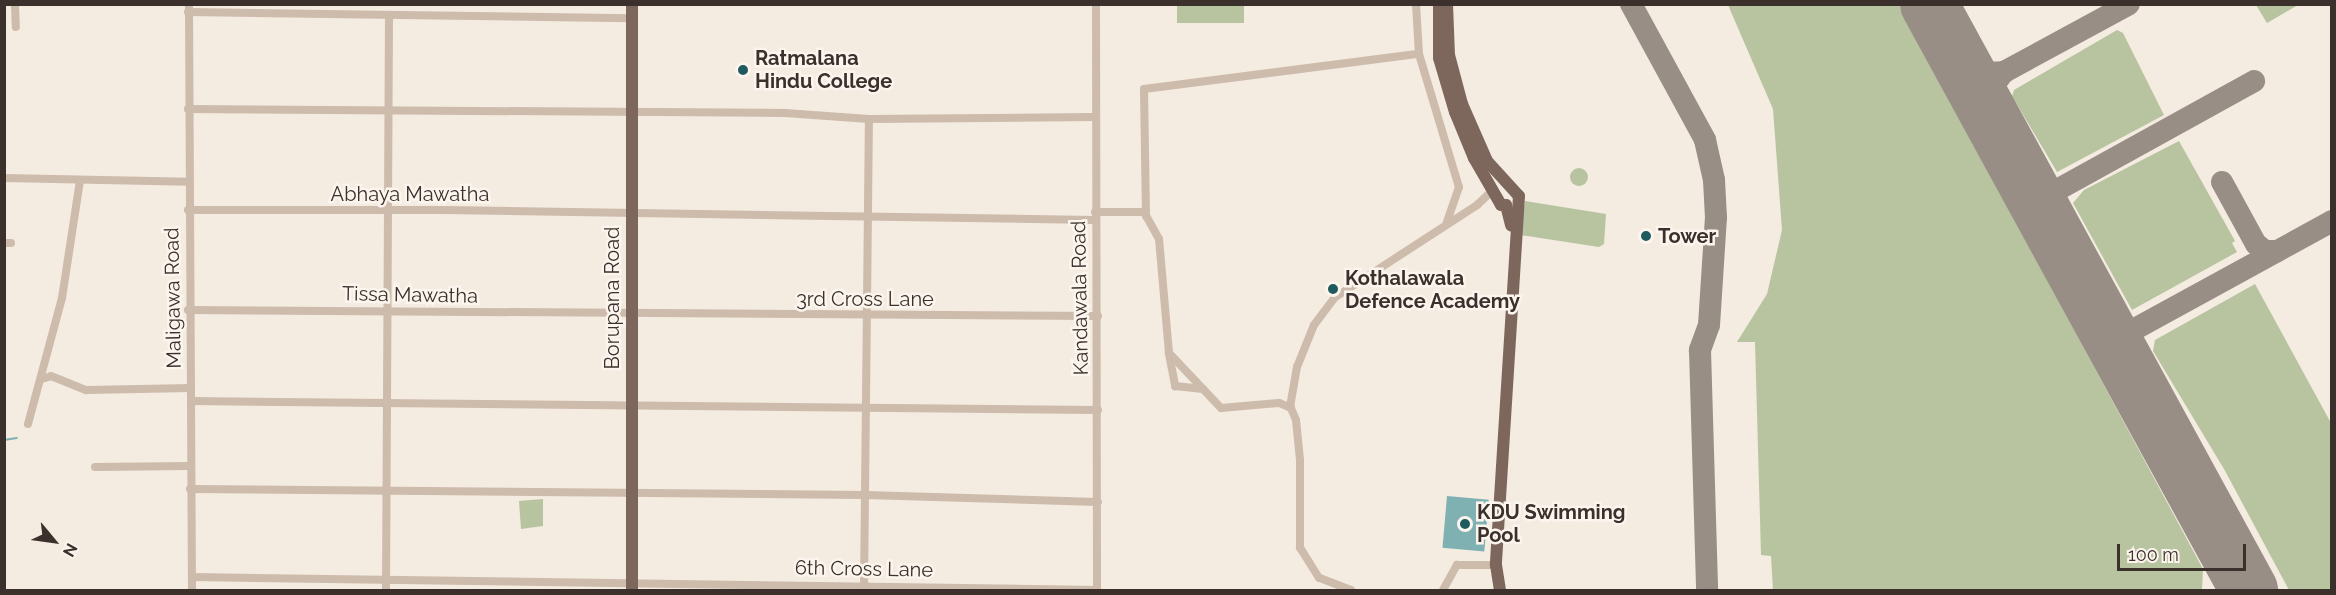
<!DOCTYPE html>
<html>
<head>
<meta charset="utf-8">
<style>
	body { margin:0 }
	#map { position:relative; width:2336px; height:595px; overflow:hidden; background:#f4ebe1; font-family:Raleway,sans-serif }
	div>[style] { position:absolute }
	.green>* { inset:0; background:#b8c4a0; transform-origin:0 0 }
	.round { border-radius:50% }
	.water>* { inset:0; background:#7fb0b2; transform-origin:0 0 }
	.stream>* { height:2px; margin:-1px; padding:0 1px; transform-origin:1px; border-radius:1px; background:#7fb0b2 }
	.taxiway>* { height:22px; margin:-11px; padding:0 11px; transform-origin:11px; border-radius:11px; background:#988e86 }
	.runway>* { height:58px; margin:-29px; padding:0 29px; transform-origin:29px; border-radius:29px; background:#988e86 }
	.minor>* { height:8px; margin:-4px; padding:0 4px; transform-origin:4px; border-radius:4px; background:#cdbbac }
	.primary>* { height:12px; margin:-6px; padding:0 6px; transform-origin:6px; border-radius:6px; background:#7d675c }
	.dots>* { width:16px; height:16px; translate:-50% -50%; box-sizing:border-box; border:3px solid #fbf5ee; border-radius:50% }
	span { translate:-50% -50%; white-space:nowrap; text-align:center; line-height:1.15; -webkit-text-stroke:5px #fbf5ee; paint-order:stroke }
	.poi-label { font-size:20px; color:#3b302b; font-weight:700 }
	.left { translate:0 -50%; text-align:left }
	.street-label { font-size:20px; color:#3b302b }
	.frame { position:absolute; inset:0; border:6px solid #3b302b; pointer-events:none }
	.north { position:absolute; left:24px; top:511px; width:60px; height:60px; -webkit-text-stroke:4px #fbf5ee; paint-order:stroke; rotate:119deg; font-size:16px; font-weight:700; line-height:24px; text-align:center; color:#3b302b }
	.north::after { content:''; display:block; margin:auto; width:21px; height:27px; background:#3b302b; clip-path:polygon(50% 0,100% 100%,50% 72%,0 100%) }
	.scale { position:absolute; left:2117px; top:544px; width:129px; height:27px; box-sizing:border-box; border:3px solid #3b302b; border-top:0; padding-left:8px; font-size:18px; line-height:21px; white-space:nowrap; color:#3b302b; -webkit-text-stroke:4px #fbf5ee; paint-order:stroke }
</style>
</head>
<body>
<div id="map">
	<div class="green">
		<div style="left:1177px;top:5px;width:67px;height:18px"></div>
		<div style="clip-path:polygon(1728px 5px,1899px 5px,2203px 569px,2202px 590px,1773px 590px,1771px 556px,1761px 555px,1755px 342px,1737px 342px,1767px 294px,1782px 230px,1773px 109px)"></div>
		<div style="clip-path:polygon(2298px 5px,2267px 23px,2256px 5px,2256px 4px)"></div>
		<div style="clip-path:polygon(2117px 30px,2123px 33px,2164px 115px,2057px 172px,2012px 96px,2014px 90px)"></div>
		<div style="clip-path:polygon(2179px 141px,2235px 241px,2232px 243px,2237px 252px,2132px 310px,2073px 203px,2084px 190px)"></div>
		<div class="round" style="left:1570px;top:168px;width:18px;height:18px"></div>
		<div style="clip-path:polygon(1525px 201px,1606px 214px,1604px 244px,1599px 247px,1520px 235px)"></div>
		<div style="clip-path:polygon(2255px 284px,2331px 423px,2331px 590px,2289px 590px,2224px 469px,2153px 351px,2155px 340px)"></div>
		<div style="clip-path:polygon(543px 499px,543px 526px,521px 529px,519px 501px)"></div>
	</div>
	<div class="water">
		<div style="left:1447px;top:496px;width:42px;height:52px;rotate:5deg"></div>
	</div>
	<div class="stream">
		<div style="left:4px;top:440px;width:13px;rotate:-9deg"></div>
	</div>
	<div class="taxiway">
		<div style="left:1631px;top:4px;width:155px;rotate:61.4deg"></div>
		<div style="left:1705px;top:140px;width:41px;rotate:77.3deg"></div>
		<div style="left:1714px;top:180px;width:37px;rotate:87deg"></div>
		<div style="left:1716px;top:217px;width:108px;rotate:93.7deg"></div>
		<div style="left:1709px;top:325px;width:27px;rotate:110deg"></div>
		<div style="left:1700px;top:350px;width:240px;rotate:88.3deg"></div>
		<div style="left:1957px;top:55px;width:29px;rotate:38deg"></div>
		<div style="left:1980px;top:73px;width:24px;rotate:-2deg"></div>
		<div style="left:1992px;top:119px;width:30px;rotate:-92deg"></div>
		<div style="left:1991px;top:89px;width:21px;rotate:-53deg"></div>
		<div style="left:2004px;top:72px;width:142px;rotate:-28.5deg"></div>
		<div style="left:2222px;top:182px;width:71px;rotate:61.3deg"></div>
		<div style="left:2256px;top:244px;width:11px;rotate:38deg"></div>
		<div style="left:2265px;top:251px;width:12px"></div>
		<div style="left:2037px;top:201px;width:248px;rotate:-28.9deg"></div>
		<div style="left:2113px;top:341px;width:250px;rotate:-28.7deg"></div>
		<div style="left:2248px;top:588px;width:2px;rotate:90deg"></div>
	</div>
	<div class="runway">
		<div style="left:1929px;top:4px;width:668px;rotate:61.36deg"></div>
	</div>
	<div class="minor">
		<div style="left:15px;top:4px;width:23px;rotate:88deg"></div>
		<div style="left:189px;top:4px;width:586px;rotate:89.71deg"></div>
		<div style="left:1096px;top:4px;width:586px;rotate:89.9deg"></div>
		<div style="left:1416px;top:4px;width:50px;rotate:86.6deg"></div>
		<div style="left:1419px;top:54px;width:139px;rotate:73.3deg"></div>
		<div style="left:1459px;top:187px;width:39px;rotate:109deg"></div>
		<div style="left:188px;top:12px;width:444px;rotate:0.8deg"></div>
		<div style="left:188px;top:109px;width:597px;rotate:0.38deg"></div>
		<div style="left:785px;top:113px;width:84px;rotate:4.1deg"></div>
		<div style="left:869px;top:119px;width:226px;rotate:-0.5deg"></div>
		<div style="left:4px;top:178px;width:184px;rotate:1.2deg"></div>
		<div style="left:188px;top:210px;width:256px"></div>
		<div style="left:444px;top:210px;width:651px;rotate:0.88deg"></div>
		<div style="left:1095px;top:212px;width:51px"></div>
		<div style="left:4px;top:243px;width:7px"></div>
		<div style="left:188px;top:310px;width:910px;rotate:0.38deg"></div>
		<div style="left:1169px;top:354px;width:33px;rotate:79deg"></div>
		<div style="left:1175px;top:386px;width:28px;rotate:6deg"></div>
		<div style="left:42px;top:379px;width:9px;rotate:-18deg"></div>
		<div style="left:51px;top:376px;width:38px;rotate:22deg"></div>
		<div style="left:86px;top:390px;width:105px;rotate:-1.1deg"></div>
		<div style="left:191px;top:401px;width:907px;rotate:0.57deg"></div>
		<div style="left:1290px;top:407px;width:41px;rotate:-80.1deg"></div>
		<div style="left:1297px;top:367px;width:45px;rotate:-68deg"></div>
		<div style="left:1314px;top:325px;width:34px;rotate:-53deg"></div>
		<div style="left:1334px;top:298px;width:171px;rotate:-33deg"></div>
		<div style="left:1477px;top:205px;width:22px;rotate:-43deg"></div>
		<div style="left:28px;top:424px;width:131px;rotate:-74.9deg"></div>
		<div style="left:62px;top:298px;width:118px;rotate:-81.3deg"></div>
		<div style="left:95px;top:467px;width:95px;rotate:-0.6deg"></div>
		<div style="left:190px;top:489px;width:675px;rotate:0.51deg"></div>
		<div style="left:865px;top:495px;width:233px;rotate:1.7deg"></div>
		<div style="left:192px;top:577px;width:905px;rotate:0.82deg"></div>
		<div style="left:386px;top:590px;width:575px;rotate:-89.7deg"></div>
		<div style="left:864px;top:590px;width:471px;rotate:-89.4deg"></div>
		<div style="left:1351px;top:590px;width:34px;rotate:-159deg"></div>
		<div style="left:1319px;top:578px;width:36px;rotate:-122deg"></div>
		<div style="left:1300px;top:548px;width:88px;rotate:-90deg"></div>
		<div style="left:1300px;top:460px;width:40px;rotate:-95.7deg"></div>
		<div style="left:1296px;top:420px;width:13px;rotate:-113deg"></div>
		<div style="left:1291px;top:408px;width:13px;rotate:-157deg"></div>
		<div style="left:1279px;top:403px;width:58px;rotate:175.1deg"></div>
		<div style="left:1221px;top:408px;width:76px;rotate:-133.4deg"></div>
		<div style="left:1169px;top:353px;width:114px;rotate:-95deg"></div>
		<div style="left:1159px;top:239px;width:26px;rotate:-119deg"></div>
		<div style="left:1146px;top:216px;width:127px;rotate:-90.9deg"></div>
		<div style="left:1144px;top:89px;width:277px;rotate:-7.3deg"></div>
		<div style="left:1443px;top:590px;width:29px;rotate:-61deg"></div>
		<div style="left:1457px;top:565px;width:39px"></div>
	</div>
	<div class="primary">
		<div style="left:1439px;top:4px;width:54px;rotate:90deg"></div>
		<div style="left:1439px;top:58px;width:56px;rotate:73.5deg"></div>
		<div style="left:1455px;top:112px;width:50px;rotate:67.6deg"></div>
		<div style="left:1474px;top:158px;width:54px;rotate:60.1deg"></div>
		<div style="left:1501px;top:205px;width:5px"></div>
		<div style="left:1506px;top:205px;width:21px;rotate:76deg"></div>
		<div style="left:1447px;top:4px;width:51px;rotate:87.8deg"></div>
		<div style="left:1449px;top:55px;width:51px;rotate:75.1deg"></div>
		<div style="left:1462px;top:104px;width:62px;rotate:66.3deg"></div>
		<div style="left:1487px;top:161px;width:47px;rotate:47.6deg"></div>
		<div style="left:1519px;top:196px;width:370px;rotate:93.6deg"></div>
		<div style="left:1496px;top:565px;width:25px;rotate:81deg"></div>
		<div style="left:632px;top:590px;width:586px;rotate:-90deg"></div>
	</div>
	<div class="dots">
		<div style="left:743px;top:70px;background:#1f5a5e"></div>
		<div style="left:1646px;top:236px;background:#1f5a5e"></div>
		<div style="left:1333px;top:289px;background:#1f5a5e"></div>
		<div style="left:1465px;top:524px;background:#1f5a5e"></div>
	</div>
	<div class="poi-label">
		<span class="left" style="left:755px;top:70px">Ratmalana<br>Hindu College</span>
		<span class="left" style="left:1658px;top:236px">Tower</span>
		<span class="left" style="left:1345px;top:290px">Kothalawala<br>Defence Academy</span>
		<span class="left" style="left:1477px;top:524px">KDU Swimming<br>Pool</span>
	</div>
	<div class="street-label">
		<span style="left:410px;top:194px">Abhaya Mawatha</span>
		<span style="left:410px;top:295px;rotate:1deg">Tissa Mawatha</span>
		<span style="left:173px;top:298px;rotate:-91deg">Maligawa Road</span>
		<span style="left:612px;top:298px;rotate:-90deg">Borupana Road</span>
		<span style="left:1080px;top:298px;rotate:-91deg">Kandawala Road</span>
		<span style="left:865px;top:299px">3rd Cross Lane</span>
		<span style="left:864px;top:569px;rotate:1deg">6th Cross Lane</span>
	</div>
	<div class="frame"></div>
	<div class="north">N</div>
	<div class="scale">100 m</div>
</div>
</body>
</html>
